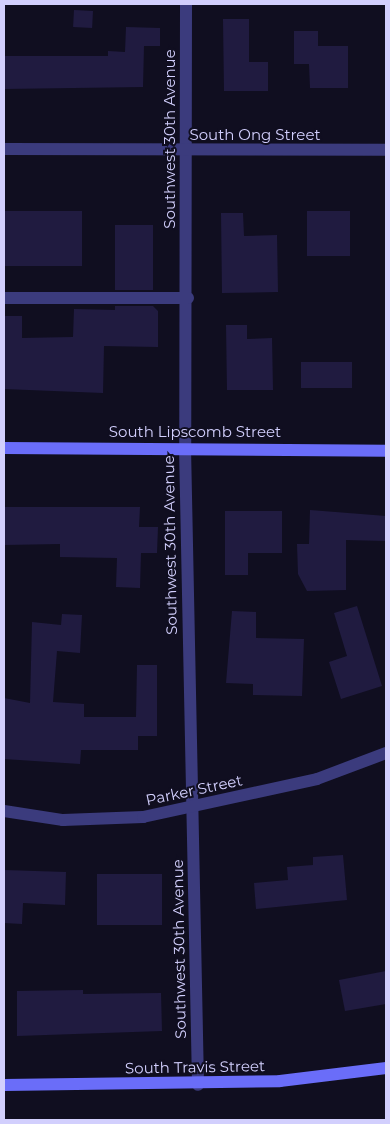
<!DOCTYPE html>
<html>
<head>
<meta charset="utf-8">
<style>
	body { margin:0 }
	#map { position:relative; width:390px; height:1124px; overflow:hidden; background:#100e20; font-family:Montserrat,sans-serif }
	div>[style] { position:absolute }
	.building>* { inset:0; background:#201b40; transform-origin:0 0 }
	.street>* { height:12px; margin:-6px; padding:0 6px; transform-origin:6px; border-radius:6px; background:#3b3b7d }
	.secondary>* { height:12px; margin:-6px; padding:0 6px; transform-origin:6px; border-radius:6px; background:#6a6df9 }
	span { translate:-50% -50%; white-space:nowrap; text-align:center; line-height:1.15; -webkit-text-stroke:4px #100e20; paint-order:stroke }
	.street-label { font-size:15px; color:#d2cffd }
	.frame { position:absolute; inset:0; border:5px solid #d2cffd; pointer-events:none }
</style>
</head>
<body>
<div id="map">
	<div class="building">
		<div style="left:74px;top:10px;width:19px;height:17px;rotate:3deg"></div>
		<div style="clip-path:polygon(223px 19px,249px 19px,249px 62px,268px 62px,268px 91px,224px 91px)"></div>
		<div style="clip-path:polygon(126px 27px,160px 28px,160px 46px,144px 46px,143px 87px,4px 89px,4px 56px,108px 56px,108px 51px,125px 52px)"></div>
		<div style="clip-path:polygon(294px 31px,318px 31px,318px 46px,348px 46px,348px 88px,310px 88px,309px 64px,294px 64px)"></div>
		<div style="left:4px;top:211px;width:78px;height:55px"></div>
		<div style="left:307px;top:211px;width:43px;height:45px"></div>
		<div style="clip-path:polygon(221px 213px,243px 213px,244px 236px,277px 235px,278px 292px,222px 293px)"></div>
		<div style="left:115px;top:225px;width:38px;height:65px"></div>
		<div style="clip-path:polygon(115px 306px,153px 306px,158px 311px,158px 347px,104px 346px,103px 393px,4px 389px,4px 316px,22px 316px,22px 338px,73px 337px,74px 309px,115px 310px)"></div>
		<div style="clip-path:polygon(226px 325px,247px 325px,247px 339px,272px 338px,273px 390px,227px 390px)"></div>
		<div style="left:301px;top:362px;width:51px;height:26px"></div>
		<div style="clip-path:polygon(4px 507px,140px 507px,139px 527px,158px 527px,157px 553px,141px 553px,140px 588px,116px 587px,117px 558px,60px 557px,60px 544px,4px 545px)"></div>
		<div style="clip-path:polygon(310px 510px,386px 516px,386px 541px,346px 540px,346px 590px,307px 591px,298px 574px,297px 544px,309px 544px)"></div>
		<div style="clip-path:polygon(225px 511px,282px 511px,282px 553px,248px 553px,248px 575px,225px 575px)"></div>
		<div style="clip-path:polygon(357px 606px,382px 686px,341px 699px,329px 662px,347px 656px,334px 613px)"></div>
		<div style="clip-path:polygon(232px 611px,256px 612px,256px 638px,304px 639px,302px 696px,253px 695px,253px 684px,226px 683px)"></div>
		<div style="clip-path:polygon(62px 614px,82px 615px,80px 653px,57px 651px,53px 702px,84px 704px,84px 717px,136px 717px,137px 665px,157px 665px,157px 736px,138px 736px,138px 750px,81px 750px,80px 764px,4px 759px,4px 698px,30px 703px,32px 622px,61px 625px)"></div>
		<div style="clip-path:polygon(343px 855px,347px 900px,256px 909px,254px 883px,288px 880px,287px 867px,313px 865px,313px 857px)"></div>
		<div style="clip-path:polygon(4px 870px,66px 872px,65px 905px,23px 903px,22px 924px,4px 923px)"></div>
		<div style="left:97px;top:874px;width:65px;height:51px"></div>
		<div style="clip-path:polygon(386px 971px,386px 1004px,345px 1011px,339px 980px)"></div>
		<div style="clip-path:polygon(83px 990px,83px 994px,161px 993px,162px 1031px,17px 1036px,17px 991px)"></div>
	</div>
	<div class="street">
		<div style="left:186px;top:4px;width:443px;rotate:90.1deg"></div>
		<div style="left:185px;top:447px;width:638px;rotate:88.83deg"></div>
		<div style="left:4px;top:149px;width:382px;rotate:0.1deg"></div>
		<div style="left:4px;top:298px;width:184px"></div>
		<div style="left:4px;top:811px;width:60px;rotate:8.7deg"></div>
		<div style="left:63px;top:820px;width:80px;rotate:-2.1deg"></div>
		<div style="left:143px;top:817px;width:178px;rotate:-12.3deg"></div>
		<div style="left:317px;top:779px;width:74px;rotate:-20.6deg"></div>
	</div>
	<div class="secondary">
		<div style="left:4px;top:448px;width:382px;rotate:0.4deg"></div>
		<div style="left:4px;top:1085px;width:276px;rotate:-0.8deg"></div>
		<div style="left:280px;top:1081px;width:107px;rotate:-7deg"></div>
	</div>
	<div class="street-label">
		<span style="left:255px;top:135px">South Ong Street</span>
		<span style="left:170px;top:139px;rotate:-90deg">Southwest 30th Avenue</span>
		<span style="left:195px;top:432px">South Lipscomb Street</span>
		<span style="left:170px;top:545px;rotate:-91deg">Southwest 30th Avenue</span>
		<span style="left:194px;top:790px;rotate:-12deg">Parker Street</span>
		<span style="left:179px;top:949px;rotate:-91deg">Southwest 30th Avenue</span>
		<span style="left:195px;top:1067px;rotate:-1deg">South Travis Street</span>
	</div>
	<div class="frame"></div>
</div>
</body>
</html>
